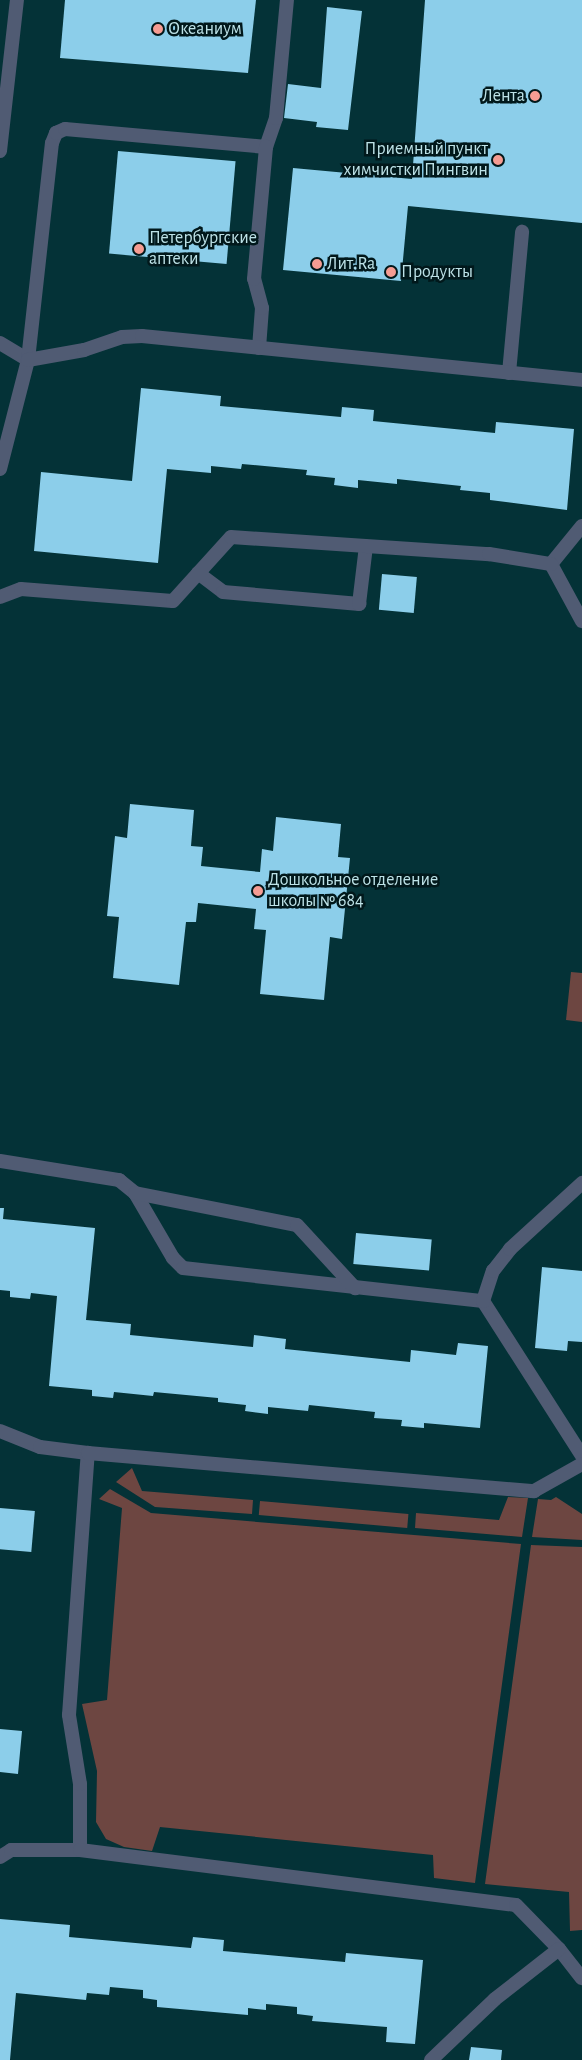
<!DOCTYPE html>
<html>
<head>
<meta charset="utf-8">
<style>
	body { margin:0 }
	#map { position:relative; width:582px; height:2060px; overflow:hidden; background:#043237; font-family:"Alegreya Sans",sans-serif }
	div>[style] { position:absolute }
	.green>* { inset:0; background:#6d4641; transform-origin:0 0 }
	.building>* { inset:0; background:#8cceea; transform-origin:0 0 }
	.service>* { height:14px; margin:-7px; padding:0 7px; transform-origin:7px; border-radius:7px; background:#505b73 }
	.dots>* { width:14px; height:14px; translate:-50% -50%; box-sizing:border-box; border:2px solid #01181b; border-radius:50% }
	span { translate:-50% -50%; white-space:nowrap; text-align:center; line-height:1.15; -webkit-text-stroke:5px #01181b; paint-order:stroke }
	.poi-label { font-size:18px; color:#bde2e7 }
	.left { translate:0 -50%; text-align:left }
	.right { translate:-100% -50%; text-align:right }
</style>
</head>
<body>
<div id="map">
	<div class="green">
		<div style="clip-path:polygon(571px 972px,582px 973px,582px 1022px,566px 1020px)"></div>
		<div style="clip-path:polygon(132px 1468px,142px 1491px,253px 1500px,252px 1514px,155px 1507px,116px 1482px)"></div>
		<div style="clip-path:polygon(110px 1489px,151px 1513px,521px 1544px,475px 1883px,434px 1878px,433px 1855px,160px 1827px,152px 1851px,124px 1847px,106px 1839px,96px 1822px,97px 1771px,82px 1704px,107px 1700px,122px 1508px,99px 1499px)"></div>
		<div style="clip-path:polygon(508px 1497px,528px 1498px,522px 1537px,415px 1528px,416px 1513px,499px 1520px)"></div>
		<div style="clip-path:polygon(556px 1497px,582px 1514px,582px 1540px,532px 1537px,538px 1499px,551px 1500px)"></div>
		<div style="left:260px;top:1501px;width:149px;height:14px;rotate:5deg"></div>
		<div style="clip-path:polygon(531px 1545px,582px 1547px,582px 1930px,570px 1931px,569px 1892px,485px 1884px)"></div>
	</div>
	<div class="building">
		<div style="clip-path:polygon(65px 0,256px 0,248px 73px,60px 58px)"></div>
		<div style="clip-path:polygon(425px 0,582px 0,582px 223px,408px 206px,401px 281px,283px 270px,293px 168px,412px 179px)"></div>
		<div style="clip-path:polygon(327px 7px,362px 11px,348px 130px,316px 127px,317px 122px,284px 118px,288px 84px,321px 88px)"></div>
		<div style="left:118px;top:151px;width:118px;height:103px;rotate:5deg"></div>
		<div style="clip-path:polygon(141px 388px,221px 396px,220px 406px,341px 417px,342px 407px,374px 410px,373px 421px,495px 433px,496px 422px,574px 429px,567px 510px,490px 500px,490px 493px,460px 490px,461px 486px,397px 479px,397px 484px,358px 480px,358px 488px,334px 485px,335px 478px,306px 475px,307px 470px,242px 464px,241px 469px,211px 466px,211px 473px,167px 469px,158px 563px,34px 551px,41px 472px,132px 481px)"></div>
		<div style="left:382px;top:574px;width:35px;height:36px;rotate:5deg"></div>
		<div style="clip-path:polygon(130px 804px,194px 810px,191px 846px,203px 847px,201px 866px,260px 872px,262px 849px,273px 851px,276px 817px,341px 824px,338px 857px,350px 858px,342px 939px,330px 937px,324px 1000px,260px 994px,266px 930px,254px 929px,256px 909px,198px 903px,196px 922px,186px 922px,179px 985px,113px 978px,119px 917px,107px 916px,115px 836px,127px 838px)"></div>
		<div style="clip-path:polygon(0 1208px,4px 1208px,3px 1219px,95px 1228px,86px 1320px,131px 1324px,130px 1335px,253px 1347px,254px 1335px,286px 1339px,285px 1349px,410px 1362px,411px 1350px,456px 1355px,458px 1343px,488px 1346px,480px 1428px,424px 1423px,424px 1428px,401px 1426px,402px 1420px,374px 1418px,375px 1412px,309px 1405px,308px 1411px,268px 1407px,268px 1414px,245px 1411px,246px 1405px,218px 1402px,218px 1398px,154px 1392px,153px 1396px,114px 1392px,113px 1398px,92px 1396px,92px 1390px,49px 1386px,57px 1296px,31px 1293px,30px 1299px,10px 1297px,10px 1291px,0 1290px)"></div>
		<div style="left:356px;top:1233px;width:76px;height:31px;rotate:5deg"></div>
		<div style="clip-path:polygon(542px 1267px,582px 1271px,582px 1342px,568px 1341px,567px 1351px,535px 1348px)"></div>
		<div style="left:0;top:1508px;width:35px;height:41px;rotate:5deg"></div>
		<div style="clip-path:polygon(0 1729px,22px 1731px,18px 1774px,0 1772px)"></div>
		<div style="clip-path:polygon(0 1919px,70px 1925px,69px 1937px,191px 1948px,193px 1937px,224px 1940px,223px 1951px,345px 1962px,346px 1953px,423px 1960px,415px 2044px,386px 2042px,387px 2027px,312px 2021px,313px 2016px,297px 2014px,297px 2007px,266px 2004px,266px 2010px,248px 2008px,248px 2015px,157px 2007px,157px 2000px,143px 1998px,143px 1990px,110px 1987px,109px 1995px,87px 1993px,86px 2000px,16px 1993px,10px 2060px,0 2060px)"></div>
		<div style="clip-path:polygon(471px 2047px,502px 2050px,501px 2060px,469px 2060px)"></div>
	</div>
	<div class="service">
		<div style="left:0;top:151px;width:152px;rotate:-83.6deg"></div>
		<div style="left:0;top:343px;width:33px;rotate:31deg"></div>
		<div style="left:28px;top:360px;width:218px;rotate:-83.7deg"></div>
		<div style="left:52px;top:143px;width:11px;rotate:-68deg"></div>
		<div style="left:56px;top:133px;width:10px;rotate:-24deg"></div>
		<div style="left:65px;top:129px;width:202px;rotate:5.1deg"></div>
		<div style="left:266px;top:147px;width:31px;rotate:-71deg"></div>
		<div style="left:276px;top:118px;width:119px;rotate:-84.7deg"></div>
		<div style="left:259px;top:348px;width:40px;rotate:-85.7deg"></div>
		<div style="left:262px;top:308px;width:30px;rotate:-105deg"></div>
		<div style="left:254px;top:279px;width:133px;rotate:-84.8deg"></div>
		<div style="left:509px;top:373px;width:142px;rotate:-84.7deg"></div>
		<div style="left:0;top:469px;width:113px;rotate:-75.6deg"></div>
		<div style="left:28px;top:360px;width:57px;rotate:-10.1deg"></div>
		<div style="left:84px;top:350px;width:40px;rotate:-18.9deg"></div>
		<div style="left:122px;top:337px;width:20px;rotate:-3deg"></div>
		<div style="left:142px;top:336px;width:442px;rotate:5.7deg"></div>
		<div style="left:582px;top:526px;width:49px;rotate:129.2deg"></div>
		<div style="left:551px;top:564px;width:65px;rotate:61.5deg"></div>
		<div style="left:198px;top:573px;width:31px;rotate:37deg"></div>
		<div style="left:223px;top:592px;width:137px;rotate:5deg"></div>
		<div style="left:359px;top:604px;width:58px;rotate:-83.1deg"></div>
		<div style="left:0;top:597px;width:22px;rotate:-21deg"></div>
		<div style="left:21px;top:589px;width:152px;rotate:4.5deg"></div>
		<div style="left:173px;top:601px;width:86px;rotate:-47.8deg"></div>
		<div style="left:231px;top:537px;width:259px;rotate:3.8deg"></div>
		<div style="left:489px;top:554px;width:63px;rotate:9.2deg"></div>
		<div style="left:0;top:1161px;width:121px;rotate:9.1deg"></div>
		<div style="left:119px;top:1180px;width:21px;rotate:39deg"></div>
		<div style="left:135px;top:1193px;width:75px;rotate:59.7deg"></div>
		<div style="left:173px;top:1258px;width:14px;rotate:45deg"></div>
		<div style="left:183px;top:1268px;width:302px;rotate:6.3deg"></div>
		<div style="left:483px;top:1301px;width:184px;rotate:57.4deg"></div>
		<div style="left:135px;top:1193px;width:165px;rotate:11.2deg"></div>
		<div style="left:297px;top:1225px;width:86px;rotate:47.4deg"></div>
		<div style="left:483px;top:1301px;width:32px;rotate:-72deg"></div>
		<div style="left:493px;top:1271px;width:28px;rotate:-52deg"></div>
		<div style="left:510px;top:1249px;width:98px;rotate:-42.5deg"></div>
		<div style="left:0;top:1431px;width:43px;rotate:21.8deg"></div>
		<div style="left:40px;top:1447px;width:48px;rotate:7.1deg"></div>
		<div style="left:80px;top:1850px;width:66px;rotate:-90deg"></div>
		<div style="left:80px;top:1784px;width:70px;rotate:-99.1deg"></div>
		<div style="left:69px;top:1715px;width:263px;rotate:-85.9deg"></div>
		<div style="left:88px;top:1453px;width:448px;rotate:4.9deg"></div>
		<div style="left:534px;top:1491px;width:55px;rotate:-29.4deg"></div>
		<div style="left:0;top:1857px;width:13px;rotate:-32deg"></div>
		<div style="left:11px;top:1850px;width:69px"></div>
		<div style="left:80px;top:1850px;width:439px;rotate:7.2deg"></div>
		<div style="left:516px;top:1905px;width:62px;rotate:45.7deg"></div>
		<div style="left:559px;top:1949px;width:37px;rotate:52deg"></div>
		<div style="left:431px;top:2060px;width:88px;rotate:-43.6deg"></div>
		<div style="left:495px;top:1999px;width:81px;rotate:-38deg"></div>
	</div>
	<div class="dots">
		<div style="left:158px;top:29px;background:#f59c93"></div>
		<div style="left:535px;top:96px;background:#f59c93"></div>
		<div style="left:498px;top:160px;background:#f59c93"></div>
		<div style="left:139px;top:249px;background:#f59c93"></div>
		<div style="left:317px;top:264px;background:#f59c93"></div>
		<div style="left:391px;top:272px;background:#f59c93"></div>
		<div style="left:258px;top:891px;background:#f59c93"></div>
	</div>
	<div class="poi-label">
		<span class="left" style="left:168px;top:29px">Океаниум</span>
		<span class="right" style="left:525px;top:96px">Лента</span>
		<span class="right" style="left:488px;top:160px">Приемный пункт<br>химчистки Пингвин</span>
		<span class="left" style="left:149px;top:249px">Петербургские<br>аптеки</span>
		<span class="left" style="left:327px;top:264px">Лит.Ra</span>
		<span class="left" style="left:401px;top:272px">Продукты</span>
		<span class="left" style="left:268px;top:891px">Дошкольное отделение<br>школы № 684</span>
	</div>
</div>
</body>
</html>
